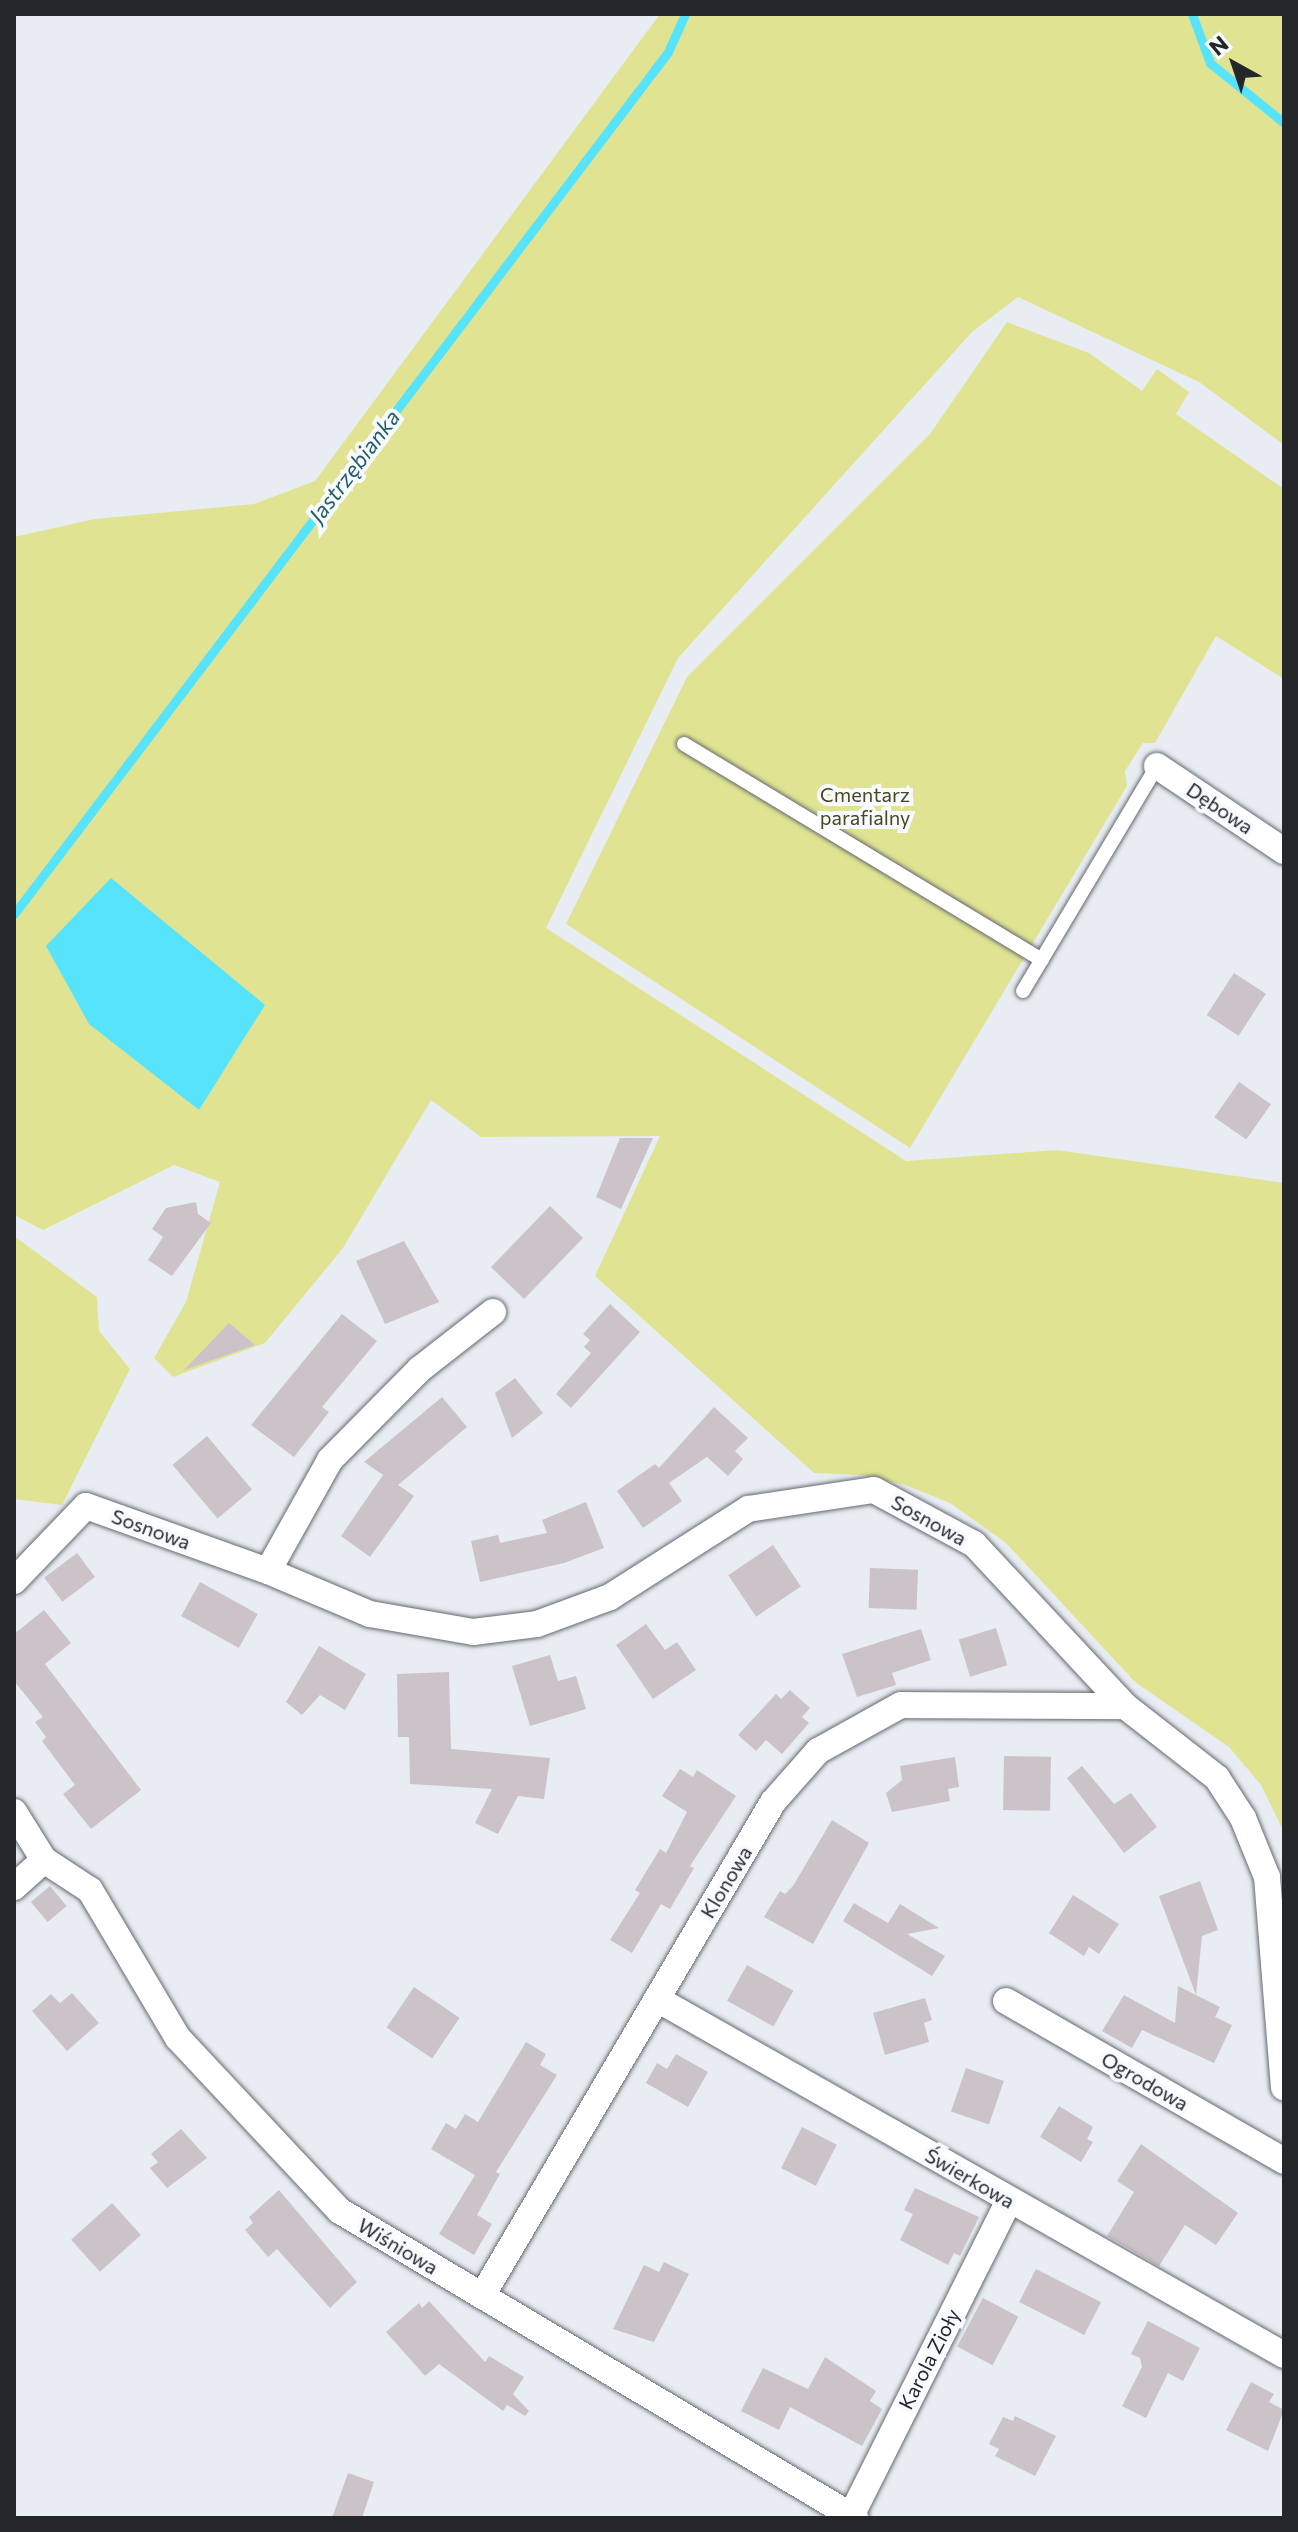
<!DOCTYPE html>
<html>
<head>
<meta charset="utf-8">
<style>
	body { margin:0 }
	#map { position:relative; width:1298px; height:2532px; overflow:hidden; background:#e8edf4; font-family:Commissioner,sans-serif }
	div>[style] { position:absolute }
	.green>* { inset:0; background:#e0e492 }
	.water>* { inset:0; background:#57e3fc }
	.stream>* { height:9px; margin:-4.5px; padding:0 4.5px; transform-origin:4.5px; border-radius:4.5px; background:#57e3fc }
	.building>* { inset:0; background:#cbc3c8; transform-origin:0 0 }
	.roads { filter:drop-shadow(0 0 2px #65696f) drop-shadow(0 0 2px #65696f) }
	.lane>* { height:14px; margin:-7px; padding:0 7px; transform-origin:7px; border-radius:7px; background:#fff }
	.street>* { height:26px; margin:-13px; padding:0 13px; transform-origin:13px; border-radius:13px; background:#fff }
	span { translate:-50% -50%; white-space:nowrap; text-align:center; line-height:1.15; -webkit-text-stroke:8px #f7faff; paint-order:stroke }
	.park-label { font-size:20px; color:#47481e }
	.street-label { font-size:20px; color:#242629 }
	.water-label { font-size:22px; color:#225c66; font-style:italic }
	.frame { position:absolute; inset:0; border:16px solid #242629; pointer-events:none }
	.north { position:absolute; left:1194px; top:24px; width:80px; height:80px; -webkit-text-stroke:6px #f7faff; paint-order:stroke; rotate:320deg; font-size:22px; font-weight:700; line-height:32px; text-align:center; color:#242629 }
	.north::after { content:''; display:block; margin:auto; width:28px; height:36px; background:#242629; clip-path:polygon(50% 0,100% 100%,50% 72%,0 100%) }
</style>
</head>
<body>
<div id="map">
	<div class="green">
		<div style="clip-path:polygon(660px 14px,1284px 14px,1284px 445px,1199px 382px,1018px 297px,972px 332px,678px 658px,546px 928px,906px 1161px,1057px 1150px,1284px 1183px,1284px 1832px,1261px 1785px,1229px 1747px,1135px 1682px,1006px 1543px,950px 1503px,905px 1485px,862px 1475px,814px 1473px,595px 1276px,660px 1136px,481px 1137px,431px 1100px,343px 1248px,265px 1343px,173px 1377px,154px 1358px,186px 1302px,220px 1182px,174px 1165px,43px 1230px,14px 1215px,14px 537px,95px 519px,254px 504px,315px 481px)"></div>
		<div style="clip-path:polygon(1007px 322px,1089px 353px,1142px 391px,1157px 369px,1189px 392px,1176px 414px,1284px 489px,1284px 679px,1216px 636px,1155px 743px,1143px 743px,1125px 771px,1127px 786px,910px 1148px,566px 924px,687px 677px,930px 434px)"></div>
		<div style="clip-path:polygon(14px 1236px,97px 1297px,99px 1331px,130px 1369px,62px 1505px,14px 1499px)"></div>
	</div>
	<div class="water">
		<div style="clip-path:polygon(111px 878px,265px 1005px,199px 1110px,89px 1024px,46px 946px)"></div>
	</div>
	<div class="stream">
		<div style="left:1192px;top:14px;width:52px;rotate:69.8deg"></div>
		<div style="left:1210px;top:63px;width:95px;rotate:39deg"></div>
		<div style="left:14px;top:914px;width:1082px;rotate:-52.81deg"></div>
		<div style="left:668px;top:52px;width:42px;rotate:-65.9deg"></div>
	</div>
	<div class="building">
		<div style="left:1234px;top:973px;width:38px;height:50px;rotate:33deg"></div>
		<div style="left:1239px;top:1082px;width:39px;height:43px;rotate:35deg"></div>
		<div style="clip-path:polygon(620px 1138px,653px 1138px,621px 1209px,596px 1197px)"></div>
		<div style="clip-path:polygon(196px 1202px,198px 1214px,211px 1223px,172px 1276px,148px 1260px,163px 1237px,152px 1229px,166px 1208px)"></div>
		<div style="left:550px;top:1206px;width:46px;height:85px;rotate:44deg"></div>
		<div style="clip-path:polygon(404px 1241px,439px 1302px,385px 1324px,356px 1261px)"></div>
		<div style="clip-path:polygon(610px 1304px,640px 1332px,571px 1408px,556px 1394px,591px 1353px,584px 1347px,590px 1340px,583px 1334px)"></div>
		<div style="clip-path:polygon(342px 1314px,377px 1341px,322px 1407px,329px 1412px,294px 1457px,251px 1425px)"></div>
		<div style="clip-path:polygon(229px 1323px,255px 1345px,184px 1370px)"></div>
		<div style="clip-path:polygon(515px 1378px,543px 1413px,512px 1438px,495px 1393px)"></div>
		<div style="clip-path:polygon(442px 1397px,467px 1427px,398px 1485px,391px 1480px,414px 1496px,370px 1557px,341px 1536px,383px 1475px,364px 1462px)"></div>
		<div style="clip-path:polygon(714px 1407px,748px 1438px,735px 1451px,743px 1459px,728px 1476px,707px 1457px,669px 1483px,682px 1501px,643px 1528px,617px 1491px,655px 1464px,659px 1468px)"></div>
		<div style="left:207px;top:1436px;width:70px;height:45px;rotate:50deg"></div>
		<div style="clip-path:polygon(586px 1502px,604px 1548px,564px 1563px,480px 1582px,471px 1541px,498px 1535px,500px 1543px,547px 1533px,542px 1520px)"></div>
		<div style="left:773px;top:1545px;width:50px;height:54px;rotate:56deg"></div>
		<div style="left:77px;top:1553px;width:30px;height:41px;rotate:53deg"></div>
		<div style="left:870px;top:1568px;width:48px;height:40px;rotate:2deg"></div>
		<div style="left:200px;top:1582px;width:66px;height:39px;rotate:29deg"></div>
		<div style="clip-path:polygon(44px 1610px,71px 1643px,45px 1664px,141px 1790px,91px 1829px,63px 1794px,75px 1785px,42px 1741px,46px 1737px,35px 1722px,43px 1717px,14px 1681px,14px 1634px)"></div>
		<div style="clip-path:polygon(646px 1624px,665px 1650px,677px 1642px,696px 1670px,653px 1699px,616px 1645px)"></div>
		<div style="left:996px;top:1628px;width:39px;height:39px;rotate:73deg"></div>
		<div style="clip-path:polygon(921px 1629px,931px 1660px,892px 1673px,896px 1685px,857px 1697px,842px 1654px)"></div>
		<div style="clip-path:polygon(319px 1646px,366px 1674px,345px 1710px,320px 1695px,302px 1715px,286px 1702px)"></div>
		<div style="clip-path:polygon(550px 1655px,558px 1681px,576px 1676px,586px 1709px,530px 1726px,512px 1666px)"></div>
		<div style="clip-path:polygon(449px 1672px,451px 1749px,550px 1758px,544px 1799px,518px 1796px,498px 1834px,475px 1823px,492px 1789px,410px 1784px,409px 1737px,398px 1737px,397px 1674px)"></div>
		<div style="clip-path:polygon(790px 1690px,810px 1708px,802px 1717px,809px 1723px,782px 1754px,766px 1740px,756px 1751px,738px 1735px,776px 1694px,781px 1699px)"></div>
		<div style="left:1004px;top:1756px;width:47px;height:54px;rotate:1deg"></div>
		<div style="clip-path:polygon(955px 1757px,959px 1787px,948px 1789px,950px 1801px,892px 1812px,886px 1793px,902px 1780px,900px 1766px)"></div>
		<div style="clip-path:polygon(1082px 1766px,1114px 1804px,1131px 1793px,1157px 1827px,1124px 1853px,1067px 1778px)"></div>
		<div style="clip-path:polygon(680px 1769px,693px 1777px,697px 1770px,736px 1796px,690px 1866px,694px 1868px,670px 1909px,661px 1904px,632px 1953px,610px 1940px,640px 1893px,635px 1890px,660px 1849px,666px 1853px,687px 1812px,662px 1796px)"></div>
		<div style="clip-path:polygon(832px 1820px,869px 1843px,813px 1944px,764px 1917px,780px 1891px,785px 1894px,793px 1886px)"></div>
		<div style="clip-path:polygon(1200px 1881px,1218px 1930px,1202px 1936px,1196px 1995px,1220px 2007px,1215px 2017px,1232px 2025px,1214px 2063px,1142px 2030px,1132px 2048px,1102px 2031px,1124px 1995px,1175px 2023px,1178px 1986px,1196px 1995px,1159px 1896px)"></div>
		<div style="left:50px;top:1886px;width:26px;height:25px;rotate:50deg"></div>
		<div style="clip-path:polygon(1073px 1895px,1119px 1924px,1099px 1954px,1089px 1947px,1084px 1956px,1049px 1933px)"></div>
		<div style="clip-path:polygon(854px 1903px,888px 1923px,900px 1904px,939px 1928px,907px 1934px,945px 1956px,932px 1976px,843px 1921px)"></div>
		<div style="left:747px;top:1965px;width:53px;height:41px;rotate:29deg"></div>
		<div style="left:414px;top:1987px;width:55px;height:49px;rotate:34deg"></div>
		<div style="clip-path:polygon(72px 1993px,99px 2023px,67px 2051px,32px 2011px,51px 1994px,60px 2003px)"></div>
		<div style="clip-path:polygon(925px 1998px,932px 2020px,924px 2023px,929px 2042px,885px 2055px,873px 2013px)"></div>
		<div style="clip-path:polygon(526px 2042px,546px 2054px,540px 2065px,557px 2075px,496px 2172px,500px 2174px,477px 2215px,492px 2224px,474px 2255px,439px 2234px,475px 2175px,431px 2149px,446px 2123px,456px 2129px,465px 2114px,478px 2122px)"></div>
		<div style="clip-path:polygon(676px 2054px,708px 2072px,688px 2107px,646px 2083px,657px 2063px,667px 2069px)"></div>
		<div style="left:966px;top:2068px;width:40px;height:46px;rotate:19deg"></div>
		<div style="clip-path:polygon(1059px 2106px,1093px 2127px,1087px 2139px,1093px 2142px,1081px 2162px,1040px 2137px)"></div>
		<div style="left:802px;top:2127px;width:39px;height:46px;rotate:27deg"></div>
		<div style="clip-path:polygon(181px 2129px,207px 2158px,167px 2188px,150px 2168px,158px 2162px,151px 2154px)"></div>
		<div style="clip-path:polygon(1141px 2144px,1238px 2213px,1216px 2245px,1185px 2225px,1159px 2266px,1107px 2236px,1134px 2192px,1117px 2181px)"></div>
		<div style="clip-path:polygon(915px 2188px,979px 2217px,960px 2256px,954px 2253px,948px 2265px,900px 2240px,913px 2214px,904px 2210px)"></div>
		<div style="clip-path:polygon(279px 2190px,357px 2282px,330px 2308px,277px 2249px,268px 2257px,245px 2230px,253px 2223px,249px 2217px)"></div>
		<div style="left:112px;top:2203px;width:43px;height:55px;rotate:48deg"></div>
		<div style="clip-path:polygon(664px 2262px,689px 2274px,654px 2342px,613px 2329px,644px 2265px,659px 2272px)"></div>
		<div style="left:1036px;top:2269px;width:73px;height:37px;rotate:27deg"></div>
		<div style="left:983px;top:2298px;width:40px;height:55px;rotate:28deg"></div>
		<div style="clip-path:polygon(429px 2301px,485px 2362px,489px 2356px,524px 2377px,513px 2394px,529px 2411px,525px 2416px,507px 2405px,503px 2411px,439px 2364px,425px 2376px,386px 2332px,419px 2303px,422px 2308px)"></div>
		<div style="clip-path:polygon(1148px 2321px,1200px 2348px,1183px 2381px,1168px 2373px,1146px 2418px,1122px 2406px,1142px 2367px,1140px 2358px,1131px 2354px)"></div>
		<div style="clip-path:polygon(825px 2357px,876px 2391px,870px 2401px,882px 2409px,862px 2446px,790px 2407px,779px 2430px,741px 2411px,763px 2368px,808px 2389px)"></div>
		<div style="clip-path:polygon(1251px 2382px,1274px 2394px,1269px 2402px,1284px 2410px,1268px 2451px,1226px 2430px)"></div>
		<div style="clip-path:polygon(1015px 2416px,1056px 2436px,1035px 2476px,995px 2456px,999px 2449px,989px 2444px,1003px 2417px,1013px 2421px)"></div>
		<div style="clip-path:polygon(348px 2473px,374px 2482px,362px 2518px,332px 2518px)"></div>
	</div>
	<div class="roads">
		<div class="lane">
			<div style="left:684px;top:744px;width:418px;rotate:31.1deg"></div>
			<div style="left:1023px;top:991px;width:262px;rotate:-59.2deg"></div>
		</div>
		<div class="street">
			<div style="left:1157px;top:766px;width:153px;rotate:33.8deg"></div>
			<div style="left:493px;top:1312px;width:93px;rotate:142deg"></div>
			<div style="left:420px;top:1369px;width:128px;rotate:134.7deg"></div>
			<div style="left:330px;top:1460px;width:127px;rotate:119.2deg"></div>
			<div style="left:268px;top:1571px;width:111px;rotate:22.9deg"></div>
			<div style="left:370px;top:1614px;width:105px;rotate:9.9deg"></div>
			<div style="left:473px;top:1632px;width:64px;rotate:-7.1deg"></div>
			<div style="left:537px;top:1624px;width:78px;rotate:-20.3deg"></div>
			<div style="left:610px;top:1597px;width:164px;rotate:-32.5deg"></div>
			<div style="left:748px;top:1509px;width:127px;rotate:-8.6deg"></div>
			<div style="left:874px;top:1490px;width:114px;rotate:28.4deg"></div>
			<div style="left:974px;top:1544px;width:221px;rotate:47deg"></div>
			<div style="left:1125px;top:1706px;width:117px;rotate:38deg"></div>
			<div style="left:1217px;top:1778px;width:48px;rotate:57deg"></div>
			<div style="left:1243px;top:1818px;width:64px;rotate:67.9deg"></div>
			<div style="left:1267px;top:1877px;width:211px;rotate:85.4deg"></div>
			<div style="left:14px;top:1581px;width:104px;rotate:-46.2deg"></div>
			<div style="left:86px;top:1506px;width:193px;rotate:19.7deg"></div>
			<div style="left:14px;top:1812px;width:57px;rotate:58deg"></div>
			<div style="left:44px;top:1860px;width:55px;rotate:33.1deg"></div>
			<div style="left:90px;top:1890px;width:172px;rotate:59.3deg"></div>
			<div style="left:178px;top:2038px;width:237px;rotate:46.9deg"></div>
			<div style="left:340px;top:2211px;width:600px;rotate:30.8deg"></div>
			<div style="left:14px;top:1887px;width:40px;rotate:-42deg"></div>
			<div style="left:657px;top:1999px;width:721px;rotate:29.59deg"></div>
			<div style="left:1006px;top:2001px;width:321px;rotate:29.9deg"></div>
			<div style="left:482px;top:2296px;width:573px;rotate:-59.5deg"></div>
			<div style="left:773px;top:1802px;width:68px;rotate:-48.6deg"></div>
			<div style="left:818px;top:1751px;width:95px;rotate:-29deg"></div>
			<div style="left:901px;top:1705px;width:224px;rotate:0.3deg"></div>
			<div style="left:850px;top:2518px;width:356px;rotate:-63.4deg"></div>
		</div>
	</div>
	<div class="park-label">
		<span style="left:865px;top:806px">Cmentarz<br>parafialny</span>
	</div>
	<div class="street-label">
		<span style="left:1220px;top:808px;rotate:34deg">Dębowa</span>
		<span style="left:929px;top:1520px;rotate:29deg">Sosnowa</span>
		<span style="left:151px;top:1529px;rotate:20deg">Sosnowa</span>
		<span style="left:726px;top:1882px;rotate:-59deg">Klonowa</span>
		<span style="left:1145px;top:2081px;rotate:30deg">Ogrodowa</span>
		<span style="left:970px;top:2178px;rotate:30deg">Świerkowa</span>
		<span style="left:398px;top:2246px;rotate:31deg">Wiśniowa</span>
		<span style="left:929px;top:2359px;rotate:-63deg">Karola Zioły</span>
	</div>
	<div class="water-label">
		<span style="left:354px;top:466px;rotate:-53deg">Jastrzębianka</span>
	</div>
	<div class="frame"></div>
	<div class="north">N</div>
</div>
</body>
</html>
